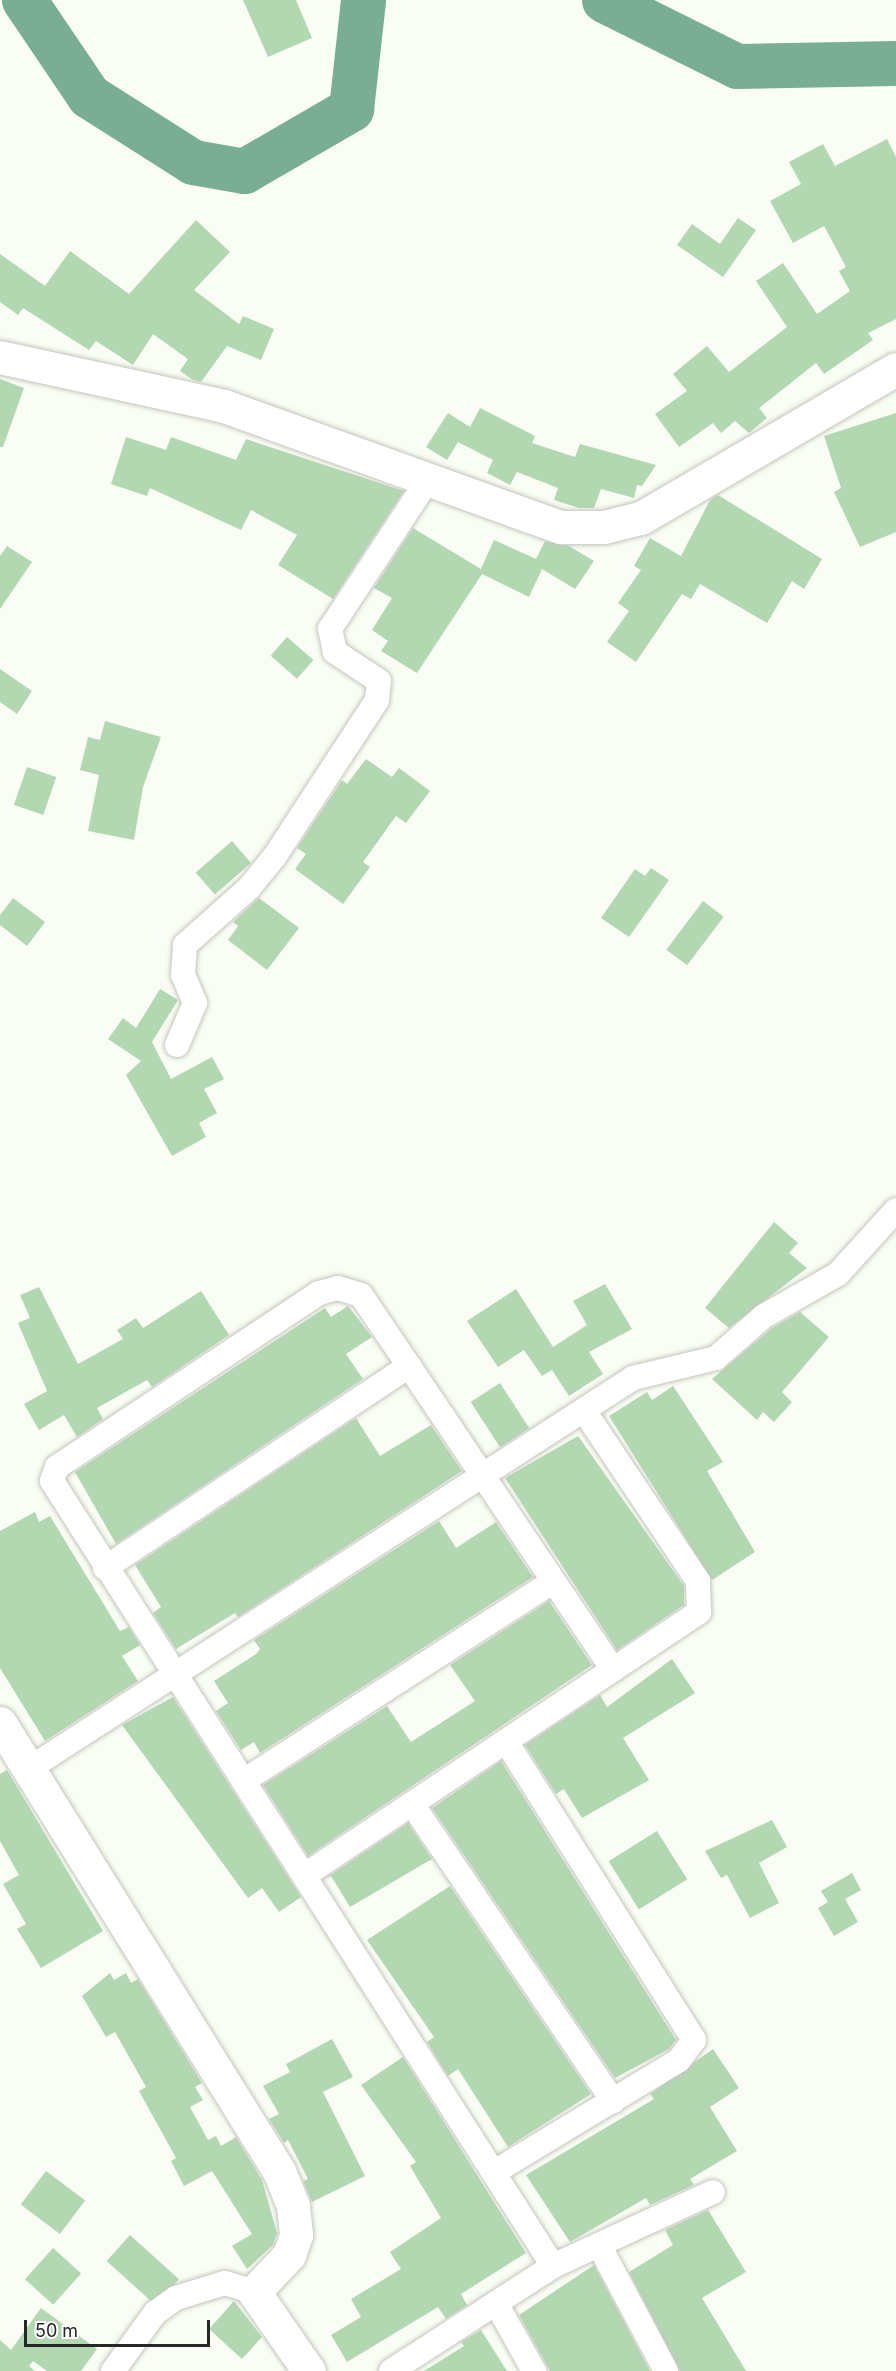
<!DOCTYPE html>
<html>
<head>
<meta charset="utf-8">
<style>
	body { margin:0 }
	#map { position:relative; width:896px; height:2371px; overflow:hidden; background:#f9fdf3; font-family:Inter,sans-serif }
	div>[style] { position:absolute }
	.river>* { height:45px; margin:-22.5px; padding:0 22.5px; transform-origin:22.5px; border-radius:22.5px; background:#79ae95 }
	.building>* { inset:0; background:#b2d8b1; transform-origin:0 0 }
	.roads { filter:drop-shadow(0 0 2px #c3c6bd) drop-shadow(0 0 2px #c3c6bd) }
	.street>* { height:24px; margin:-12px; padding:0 12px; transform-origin:12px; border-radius:12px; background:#fff }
	.secondary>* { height:33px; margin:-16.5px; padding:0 16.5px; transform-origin:16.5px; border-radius:16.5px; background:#fff }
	span { translate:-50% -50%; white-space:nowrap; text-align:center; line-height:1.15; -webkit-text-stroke:6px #fff; paint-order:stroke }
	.scale { position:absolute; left:24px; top:2320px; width:186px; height:27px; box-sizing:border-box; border:3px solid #272825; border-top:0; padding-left:8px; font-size:18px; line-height:21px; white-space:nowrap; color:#272825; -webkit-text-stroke:4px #fff; paint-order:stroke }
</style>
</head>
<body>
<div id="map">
	<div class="river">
		<div style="left:24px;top:0;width:116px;rotate:55.9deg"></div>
		<div style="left:89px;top:96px;width:123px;rotate:32.4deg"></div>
		<div style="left:193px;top:162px;width:52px;rotate:10deg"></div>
		<div style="left:244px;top:171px;width:124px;rotate:-30.1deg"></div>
		<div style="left:351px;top:109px;width:110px;rotate:-83.7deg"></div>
		<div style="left:604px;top:0;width:148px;rotate:26.4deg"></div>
		<div style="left:737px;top:66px;width:159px;rotate:-1.1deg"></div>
	</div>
	<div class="building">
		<div style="clip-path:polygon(243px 0,296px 0,312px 38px,268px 57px)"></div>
		<div style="clip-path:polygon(887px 139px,896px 157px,896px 319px,868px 333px,873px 340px,824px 374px,816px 363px,759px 408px,767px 418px,749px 433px,735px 421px,721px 433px,713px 423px,679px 447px,655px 414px,687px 391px,673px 374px,707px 346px,729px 372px,787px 327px,756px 281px,783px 263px,817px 314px,850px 291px,839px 271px,846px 267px,824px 226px,793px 243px,770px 201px,801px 184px,789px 162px,823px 144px,835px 166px)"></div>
		<div style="clip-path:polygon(738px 218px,756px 230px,723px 277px,677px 245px,692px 224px,720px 244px)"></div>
		<div style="clip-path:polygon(196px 220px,230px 252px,194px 290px,239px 324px,243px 316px,274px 329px,261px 360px,227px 346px,201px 382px,193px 380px,180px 371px,188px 359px,153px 334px,133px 365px,96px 341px,89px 350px,23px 308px,18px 315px,0 302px,0 254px,45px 286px,70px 251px,129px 294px)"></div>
		<div style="clip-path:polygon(0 379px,24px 388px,3px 447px,0 447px)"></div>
		<div style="clip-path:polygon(480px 408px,535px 436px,532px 443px,575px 457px,580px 444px,656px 465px,642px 486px,637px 485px,634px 498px,601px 489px,594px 508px,579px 508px,554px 500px,558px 488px,517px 472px,510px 485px,487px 473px,493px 460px,458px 442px,447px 460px,426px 447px,448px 413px,470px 427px)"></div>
		<div style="clip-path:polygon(896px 413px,896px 532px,860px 547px,834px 492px,841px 488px,824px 436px)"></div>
		<div style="clip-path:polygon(126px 437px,166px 450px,171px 437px,236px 460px,246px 439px,404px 491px,333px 599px,278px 565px,297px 535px,251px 510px,241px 530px,150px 488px,147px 496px,111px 484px)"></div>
		<div style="clip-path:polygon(718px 495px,822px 559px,804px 589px,792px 581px,767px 623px,700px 584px,691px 599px,682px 594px,636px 662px,607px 642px,629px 611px,618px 603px,641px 570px,634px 566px,650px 538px,681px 556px,710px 500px)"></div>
		<div style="clip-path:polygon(413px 528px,481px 569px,494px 540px,536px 559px,545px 541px,569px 546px,594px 561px,575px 589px,542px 569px,529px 597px,482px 574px,417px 673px,381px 651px,388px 641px,372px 630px,392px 598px,374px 588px)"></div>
		<div style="clip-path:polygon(7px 546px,32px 562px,0 609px,0 556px)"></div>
		<div style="left:287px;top:637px;width:35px;height:25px;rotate:41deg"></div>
		<div style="clip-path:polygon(0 669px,32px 691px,17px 714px,0 702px)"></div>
		<div style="clip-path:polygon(105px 721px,161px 737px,143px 787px,134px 840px,88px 831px,99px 775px,80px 770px,88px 737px,100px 740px)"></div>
		<div style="clip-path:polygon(366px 759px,392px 777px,399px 768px,430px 791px,406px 823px,396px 816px,363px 862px,370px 867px,343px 904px,295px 869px,306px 854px,297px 848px,342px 780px,347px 784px)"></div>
		<div style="left:27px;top:767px;width:31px;height:40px;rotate:19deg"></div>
		<div style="left:232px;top:841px;width:29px;height:48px;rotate:49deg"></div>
		<div style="clip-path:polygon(651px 868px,669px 880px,629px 937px,601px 918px,635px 869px,645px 876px)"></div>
		<div style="clip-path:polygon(13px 898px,45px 922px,27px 946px,0 925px,0 915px)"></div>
		<div style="clip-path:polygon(259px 898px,299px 928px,267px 970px,228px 940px,238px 926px,233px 922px)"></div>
		<div style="left:703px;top:901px;width:26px;height:61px;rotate:37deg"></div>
		<div style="clip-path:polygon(160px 989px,178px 1000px,152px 1042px,171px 1079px,212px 1057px,224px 1079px,204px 1089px,217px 1113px,199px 1123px,206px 1137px,172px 1156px,126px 1075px,141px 1061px,108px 1039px,123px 1018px,136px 1028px)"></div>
		<div style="clip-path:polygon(774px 1222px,798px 1243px,789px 1253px,807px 1268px,729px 1328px,705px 1308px)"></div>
		<div style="clip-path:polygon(605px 1284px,632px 1329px,589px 1352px,603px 1374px,569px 1396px,552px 1370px,542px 1376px,524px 1350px,498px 1367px,467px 1321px,516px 1289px,553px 1347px,587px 1325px,573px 1301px)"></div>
		<div style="clip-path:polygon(39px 1287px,78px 1364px,123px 1339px,117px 1330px,136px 1318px,143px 1328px,201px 1291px,229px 1335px,152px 1387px,147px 1380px,97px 1408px,103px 1419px,77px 1437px,64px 1415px,39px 1430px,24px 1404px,47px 1391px,18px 1323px,30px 1318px,20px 1295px)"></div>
		<div style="clip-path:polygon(348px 1306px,372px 1337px,346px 1354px,363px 1379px,116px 1544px,75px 1472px,325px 1308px,331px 1317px)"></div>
		<div style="clip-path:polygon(800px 1312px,829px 1337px,782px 1392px,792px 1402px,774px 1422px,763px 1412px,757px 1420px,712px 1379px,772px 1328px)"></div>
		<div style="left:500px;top:1383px;width:54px;height:35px;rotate:57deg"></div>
		<div style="clip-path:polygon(673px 1386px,723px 1462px,707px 1471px,755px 1552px,712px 1580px,609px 1416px,647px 1392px,652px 1400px)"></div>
		<div style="clip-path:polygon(356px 1418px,380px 1456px,431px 1425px,462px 1471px,238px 1617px,235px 1613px,176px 1649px,153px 1613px,161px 1607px,135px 1565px)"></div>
		<div style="clip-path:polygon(578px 1436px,684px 1586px,684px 1605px,617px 1650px,505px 1478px)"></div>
		<div style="clip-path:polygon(35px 1512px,39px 1522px,50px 1516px,120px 1631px,129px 1627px,140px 1645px,122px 1656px,138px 1681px,45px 1741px,0 1668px,0 1531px)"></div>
		<div style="clip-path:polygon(439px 1521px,456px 1548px,496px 1522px,533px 1577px,260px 1753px,254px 1742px,241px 1750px,216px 1711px,228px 1703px,214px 1681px,256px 1654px,260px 1649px,254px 1640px)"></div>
		<div style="clip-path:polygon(549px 1601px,592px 1665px,308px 1856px,263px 1785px,387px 1706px,411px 1742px,475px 1701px,450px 1665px)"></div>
		<div style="clip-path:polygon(672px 1659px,695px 1693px,623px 1738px,649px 1780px,582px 1818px,564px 1789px,556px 1794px,525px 1745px,600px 1695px,607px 1707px)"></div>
		<div style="clip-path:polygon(173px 1697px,301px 1897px,279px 1912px,262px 1888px,248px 1898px,122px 1725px)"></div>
		<div style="clip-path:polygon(501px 1761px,676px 2040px,669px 2049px,615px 2078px,432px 1808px)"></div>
		<div style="clip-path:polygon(7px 1770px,103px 1931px,41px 1968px,17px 1929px,26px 1924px,3px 1884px,19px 1875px,0 1841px,0 1774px)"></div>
		<div style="clip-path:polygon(772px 1820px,787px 1847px,759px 1863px,779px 1903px,750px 1918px,727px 1875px,721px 1878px,705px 1851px)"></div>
		<div style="clip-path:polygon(408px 1823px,432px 1859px,350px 1907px,331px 1876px,323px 1880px)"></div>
		<div style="left:657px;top:1831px;width:57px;height:57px;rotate:58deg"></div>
		<div style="clip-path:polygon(852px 1873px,861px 1890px,845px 1899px,858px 1922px,834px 1936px,818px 1908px,828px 1902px,821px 1891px)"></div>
		<div style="clip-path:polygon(450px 1886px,591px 2094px,508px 2147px,458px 2069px,448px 2076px,427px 2042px,434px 2037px,367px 1940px)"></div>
		<div style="clip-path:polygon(110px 1973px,114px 1980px,126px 1973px,131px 1983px,138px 1979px,202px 2083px,195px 2087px,203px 2100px,190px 2107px,208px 2140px,216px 2136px,221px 2146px,236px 2137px,262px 2180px,277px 2233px,273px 2245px,247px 2269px,232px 2246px,252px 2234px,212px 2171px,184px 2186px,171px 2161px,176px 2158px,139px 2091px,146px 2087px,115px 2032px,106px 2037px,82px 1996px)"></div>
		<div style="clip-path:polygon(332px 2039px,353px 2077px,323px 2092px,365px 2176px,312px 2202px,303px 2181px,308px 2179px,288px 2140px,284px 2143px,269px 2119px,279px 2114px,263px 2086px,290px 2072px,286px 2064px)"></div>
		<div style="clip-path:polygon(713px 2049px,739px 2088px,710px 2107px,737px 2151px,690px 2179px,694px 2185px,650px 2205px,646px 2198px,570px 2242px,526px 2175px,654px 2099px,650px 2094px)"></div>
		<div style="clip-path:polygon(403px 2057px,526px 2253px,461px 2294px,467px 2305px,446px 2319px,438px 2307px,347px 2362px,331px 2335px,361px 2317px,351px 2299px,401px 2269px,390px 2252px,441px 2218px,410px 2166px,416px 2162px,361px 2085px)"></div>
		<div style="left:46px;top:2171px;width:49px;height:42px;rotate:37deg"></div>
		<div style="clip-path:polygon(708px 2210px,746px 2272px,702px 2298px,746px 2371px,680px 2371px,629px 2272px,673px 2245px,665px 2230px)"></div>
		<div style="left:130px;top:2235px;width:66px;height:35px;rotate:42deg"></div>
		<div style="left:53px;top:2248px;width:38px;height:42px;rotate:42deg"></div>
		<div style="clip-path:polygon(594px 2265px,650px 2371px,550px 2371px,519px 2315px)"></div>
		<div style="clip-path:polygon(234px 2301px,262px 2337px,242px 2359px,209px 2329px)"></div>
		<div style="clip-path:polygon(41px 2308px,97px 2349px,81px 2371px,47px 2371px,33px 2361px,29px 2366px,35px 2371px,0 2371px,0 2340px,11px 2350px)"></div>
		<div style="clip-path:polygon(481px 2330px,507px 2371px,424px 2371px,464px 2346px,461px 2342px)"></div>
	</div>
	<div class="roads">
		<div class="street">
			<div style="left:177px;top:1045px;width:46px;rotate:-66.8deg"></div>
			<div style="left:195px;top:1003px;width:30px;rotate:-113deg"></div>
			<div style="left:183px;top:975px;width:30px;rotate:-86deg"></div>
			<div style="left:185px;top:945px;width:86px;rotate:-41.7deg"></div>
			<div style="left:249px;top:888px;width:41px;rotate:-50.9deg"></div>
			<div style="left:275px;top:856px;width:186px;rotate:-56.8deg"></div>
			<div style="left:377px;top:700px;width:19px;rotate:-84deg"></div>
			<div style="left:379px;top:681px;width:53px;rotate:-146.6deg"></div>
			<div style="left:335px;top:652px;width:24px;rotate:-102deg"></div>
			<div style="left:330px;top:629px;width:178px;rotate:-56.7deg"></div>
			<div style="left:409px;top:1366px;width:86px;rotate:-124.1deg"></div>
			<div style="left:361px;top:1295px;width:24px;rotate:-163deg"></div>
			<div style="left:338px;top:1288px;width:20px;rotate:165deg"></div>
			<div style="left:319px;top:1293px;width:315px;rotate:146.4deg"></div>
			<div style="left:57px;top:1467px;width:15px;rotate:110deg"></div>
			<div style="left:52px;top:1481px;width:931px;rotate:57.45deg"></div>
			<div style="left:105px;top:1568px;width:365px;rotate:-33.6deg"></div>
			<div style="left:409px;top:1366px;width:366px;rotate:56.1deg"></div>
			<div style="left:30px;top:1768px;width:718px;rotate:-32.89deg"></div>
			<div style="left:633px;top:1378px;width:85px;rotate:-13.5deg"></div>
			<div style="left:716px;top:1358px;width:64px;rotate:-41.2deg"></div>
			<div style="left:764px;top:1316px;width:85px;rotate:-29.6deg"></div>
			<div style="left:838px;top:1274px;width:86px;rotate:-47.8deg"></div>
			<div style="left:245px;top:1780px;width:365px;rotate:-32.8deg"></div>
			<div style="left:412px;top:1804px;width:359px;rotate:55.9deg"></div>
			<div style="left:305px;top:1875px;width:474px;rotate:-33.7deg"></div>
			<div style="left:699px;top:1612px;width:31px;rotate:-92deg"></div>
			<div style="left:698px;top:1581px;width:205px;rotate:-123.8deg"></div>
			<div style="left:496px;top:2171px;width:214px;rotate:-31.2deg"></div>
			<div style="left:679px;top:2060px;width:25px;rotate:-53deg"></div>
			<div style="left:694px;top:2040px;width:352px;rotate:-122.2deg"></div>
			<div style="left:599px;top:2245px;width:143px;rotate:62deg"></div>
			<div style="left:497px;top:2305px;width:76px;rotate:60.7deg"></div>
			<div style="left:113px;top:2371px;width:72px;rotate:-54.1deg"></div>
			<div style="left:155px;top:2313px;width:26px;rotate:-36deg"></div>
			<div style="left:176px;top:2298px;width:51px;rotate:-17deg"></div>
			<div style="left:225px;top:2283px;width:30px;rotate:17deg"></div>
			<div style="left:391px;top:2371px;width:193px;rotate:-32.9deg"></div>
			<div style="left:553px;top:2266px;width:176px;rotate:-24.8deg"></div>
		</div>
		<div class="secondary">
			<div style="left:0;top:357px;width:229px;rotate:12.3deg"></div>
			<div style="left:224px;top:406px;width:358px;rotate:19.8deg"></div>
			<div style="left:561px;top:527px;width:43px"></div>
			<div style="left:604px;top:527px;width:38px;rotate:-14deg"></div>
			<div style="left:641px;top:518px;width:295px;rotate:-30.3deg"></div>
			<div style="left:0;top:1723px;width:528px;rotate:58.09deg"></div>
			<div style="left:279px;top:2171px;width:38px;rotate:68deg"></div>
			<div style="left:293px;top:2206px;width:29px;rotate:84deg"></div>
			<div style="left:296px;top:2235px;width:21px;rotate:109deg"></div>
			<div style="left:289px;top:2255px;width:51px;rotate:133.4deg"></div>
			<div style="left:254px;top:2292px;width:96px;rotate:55.2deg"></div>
		</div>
	</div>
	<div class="scale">50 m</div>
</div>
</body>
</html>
